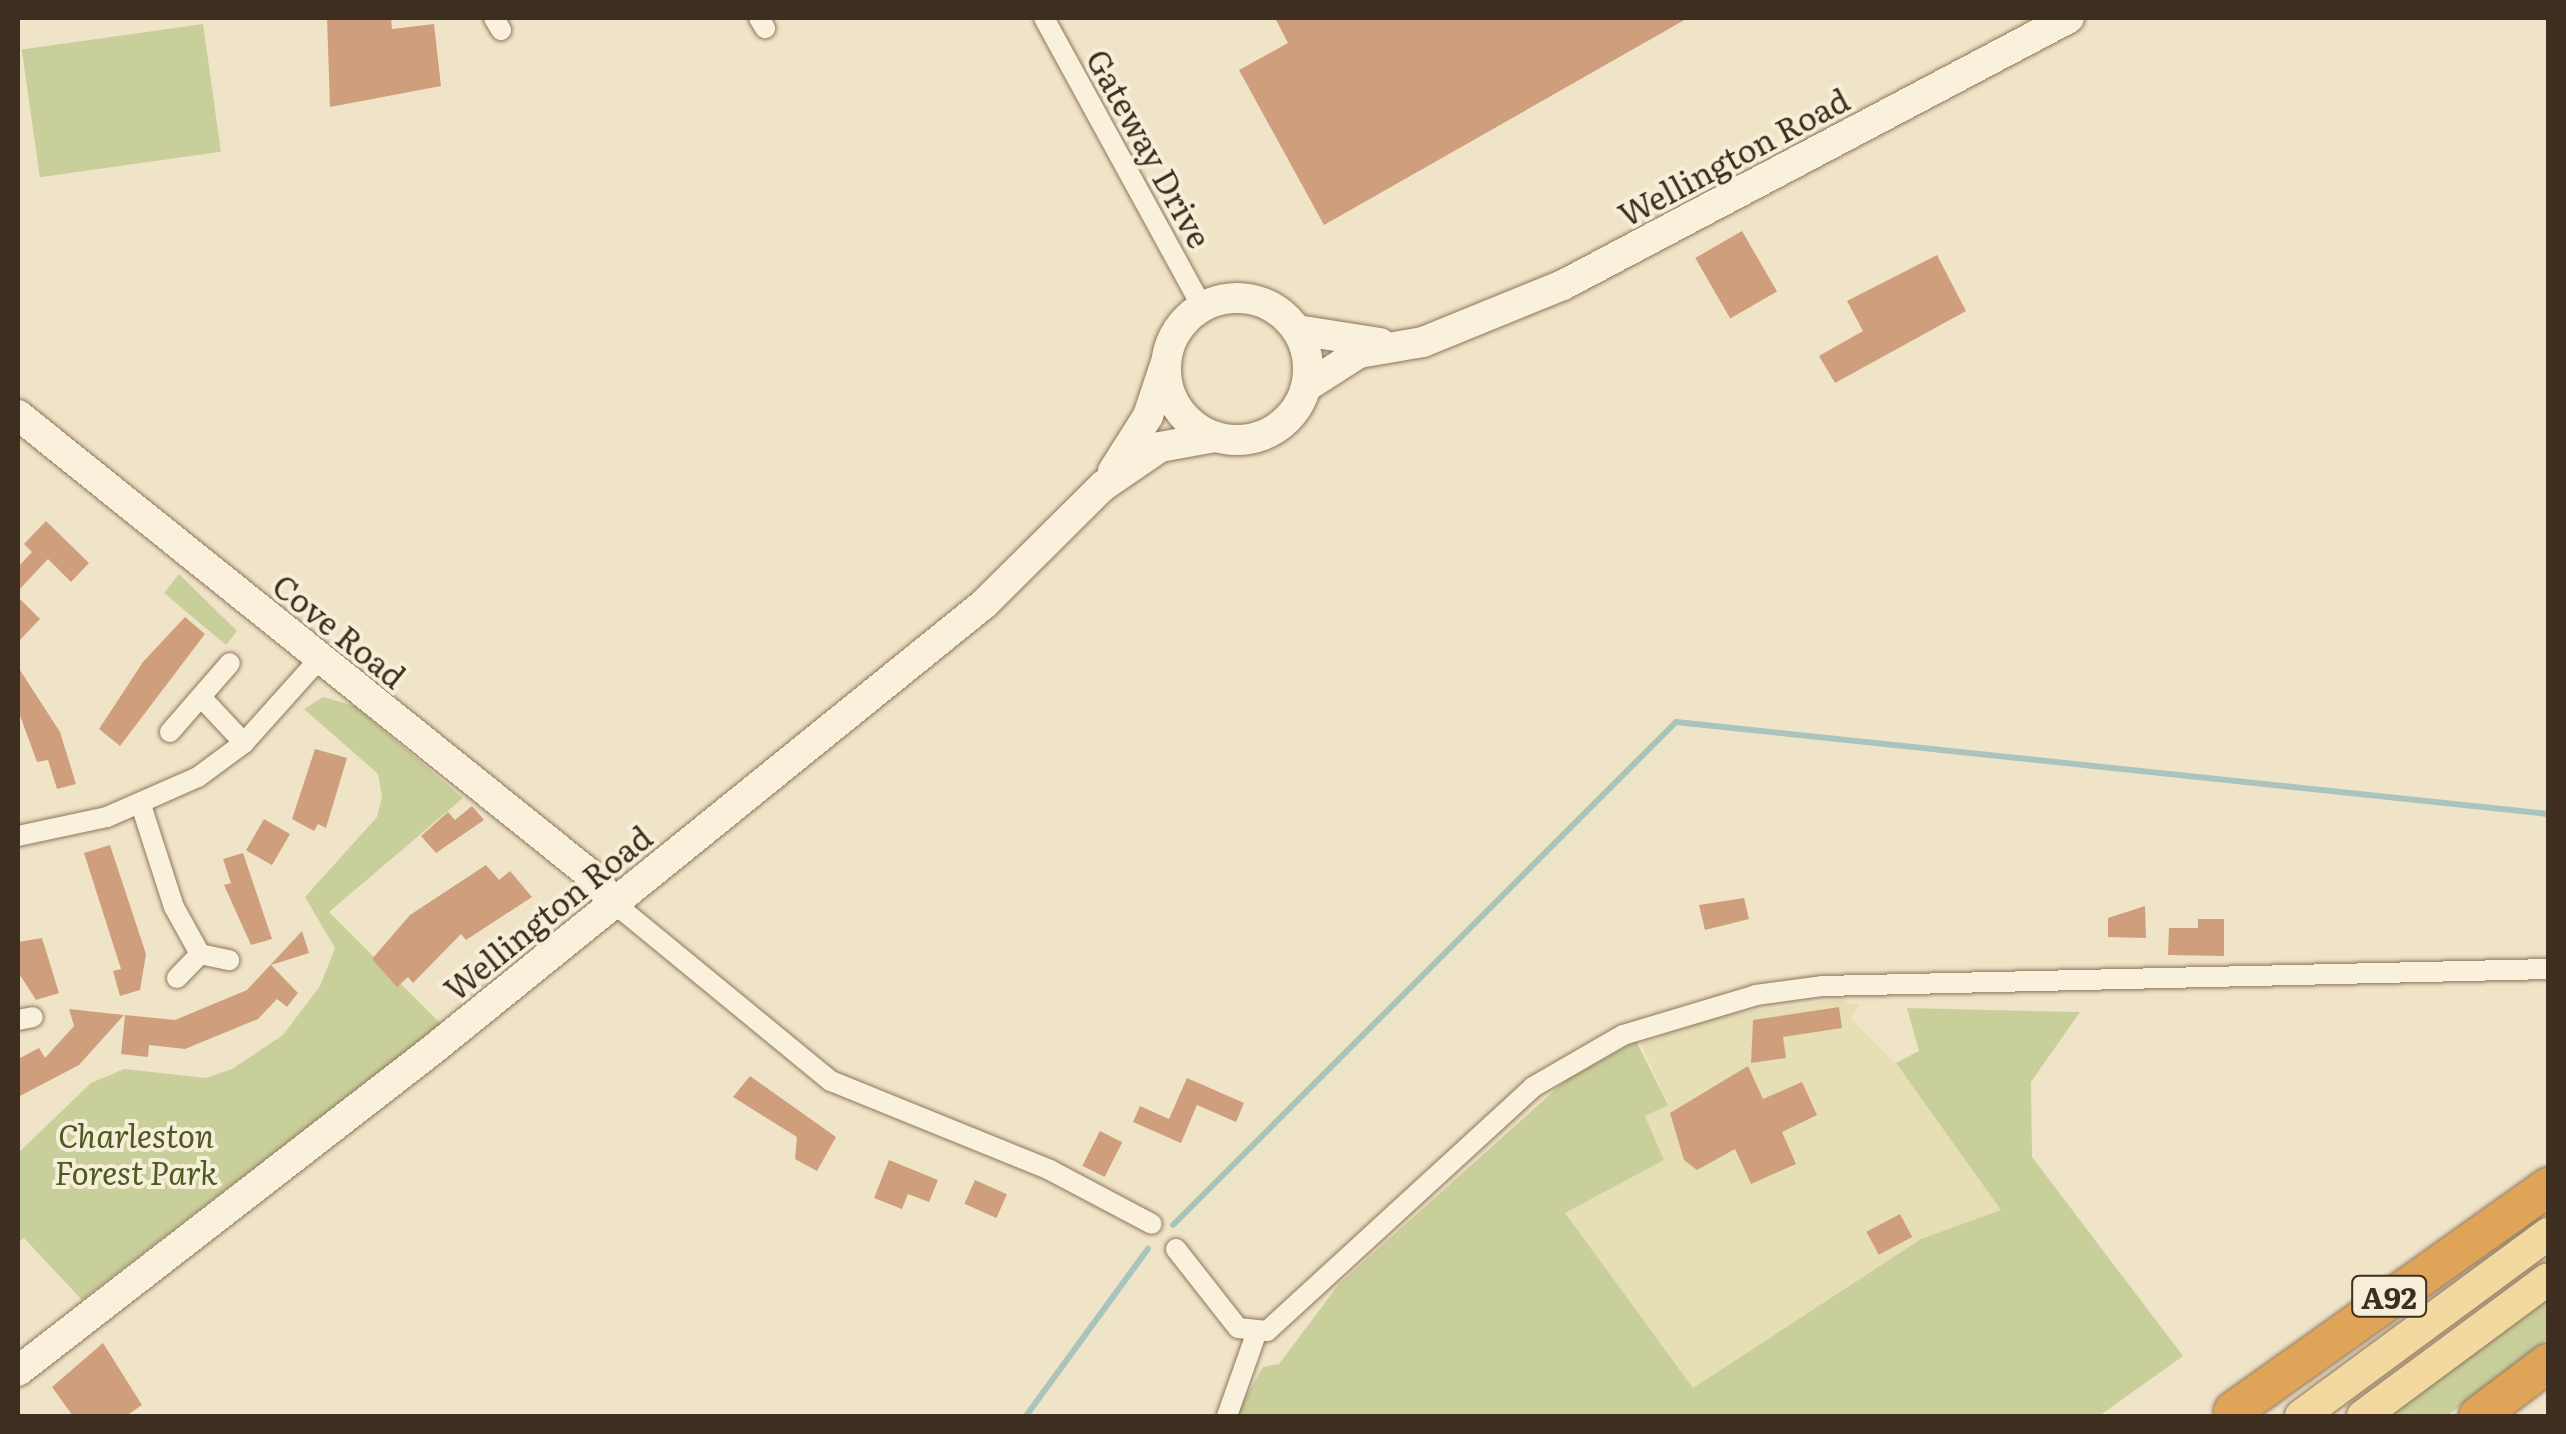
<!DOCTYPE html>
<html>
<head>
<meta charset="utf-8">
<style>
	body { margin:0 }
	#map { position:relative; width:2566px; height:1434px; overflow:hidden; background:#f0e4c8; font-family:Literata,serif }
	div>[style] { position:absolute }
	.farmland>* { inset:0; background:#e6deb5 }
	.green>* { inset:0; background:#c9cf9b; transform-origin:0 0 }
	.stream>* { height:6px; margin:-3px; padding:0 3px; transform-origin:3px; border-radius:3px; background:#a9c4bc }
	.building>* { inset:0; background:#cf9f7d; transform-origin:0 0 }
	.roads { filter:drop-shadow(0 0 2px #8d765c) drop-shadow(0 0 2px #8d765c) }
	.street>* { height:20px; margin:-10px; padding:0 10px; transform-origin:10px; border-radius:10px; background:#faf1dc }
	.secondary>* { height:30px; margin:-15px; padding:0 15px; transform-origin:15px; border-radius:15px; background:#faf1dc }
	.secondary>.ring { margin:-15px; padding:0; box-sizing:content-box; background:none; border:30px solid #faf1dc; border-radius:50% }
	.primary>* { height:32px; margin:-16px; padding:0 16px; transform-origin:16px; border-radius:16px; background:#f3d9a0 }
	.highway>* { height:38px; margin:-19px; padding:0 19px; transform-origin:19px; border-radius:19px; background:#e0a458 }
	span { translate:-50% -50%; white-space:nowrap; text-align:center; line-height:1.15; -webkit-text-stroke:8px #f7eed8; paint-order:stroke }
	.shield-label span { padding:2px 8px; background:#f7eed8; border:2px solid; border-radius:8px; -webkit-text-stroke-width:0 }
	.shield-label { font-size:30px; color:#3d2e20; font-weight:700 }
	.street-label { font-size:32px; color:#3d2e20 }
	.park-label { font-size:32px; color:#4d5a26; font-style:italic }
	.frame { position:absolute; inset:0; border:20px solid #3d2e20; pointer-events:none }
</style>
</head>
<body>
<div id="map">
	<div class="farmland">
		<div style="clip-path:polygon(1836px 1000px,1859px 1005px,1851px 1019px,1896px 1063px,2002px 1210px,1921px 1239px,1693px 1388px,1564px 1213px,1664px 1160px,1645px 1116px,1668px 1104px,1641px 1044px,1710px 1017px)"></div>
	</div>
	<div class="green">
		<div style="left:203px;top:24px;width:129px;height:183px;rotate:82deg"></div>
		<div style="clip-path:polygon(179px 574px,237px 631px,226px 645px,164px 593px)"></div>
		<div style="clip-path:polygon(323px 697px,355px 706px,463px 798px,329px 912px,441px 1024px,82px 1300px,24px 1238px,18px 1243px,18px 1153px,91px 1083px,124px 1069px,206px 1078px,232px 1069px,283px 1035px,320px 986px,335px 948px,305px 897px,377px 817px,382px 797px,378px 774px,304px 709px)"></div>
		<div style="clip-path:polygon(1907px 1008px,2080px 1012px,2031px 1082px,2032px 1157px,2183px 1356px,2099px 1416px,1235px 1416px,1263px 1367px,1279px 1364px,1339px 1284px,1566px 1080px,1636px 1041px,1668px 1105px,1645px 1116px,1664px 1160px,1565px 1213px,1693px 1388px,1921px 1239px,2001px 1210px,1896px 1063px,1919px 1051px)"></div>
		<div style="clip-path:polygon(2548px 1298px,2548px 1339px,2447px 1416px,2390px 1416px)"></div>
	</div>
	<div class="stream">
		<div style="left:1173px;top:1225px;width:711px;rotate:-45deg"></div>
		<div style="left:1676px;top:722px;width:877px;rotate:6.02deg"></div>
		<div style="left:1026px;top:1416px;width:207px;rotate:-53.9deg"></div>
	</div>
	<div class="building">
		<div style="clip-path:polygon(327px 18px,391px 18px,392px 29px,434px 24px,441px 86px,330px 107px)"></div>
		<div style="clip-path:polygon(1275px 18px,1688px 18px,1324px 225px,1239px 70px,1288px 43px)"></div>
		<div style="left:1742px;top:231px;width:70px;height:54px;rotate:60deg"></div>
		<div style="clip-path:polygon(1937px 255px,1966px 311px,1835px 383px,1819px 356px,1863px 331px,1847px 301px)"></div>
		<div style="clip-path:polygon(46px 521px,89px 563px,71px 582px,48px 559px,18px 591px,18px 567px,32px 552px,24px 544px)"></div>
		<div style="clip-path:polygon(18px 597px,40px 619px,18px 642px)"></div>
		<div style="clip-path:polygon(185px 617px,205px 634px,120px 746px,99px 729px,143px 662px)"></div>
		<div style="clip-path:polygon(18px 667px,60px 732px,76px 784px,57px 789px,48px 760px,37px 762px,18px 710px)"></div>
		<div style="clip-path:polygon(315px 749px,347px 758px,326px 828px,318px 824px,314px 831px,292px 819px)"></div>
		<div style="clip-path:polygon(472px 806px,484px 820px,436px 853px,421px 836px,448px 812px,455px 820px)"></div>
		<div style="left:264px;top:819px;width:30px;height:36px;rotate:30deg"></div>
		<div style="clip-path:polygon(110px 845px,146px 954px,140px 990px,120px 996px,113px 971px,121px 969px,84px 853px)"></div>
		<div style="clip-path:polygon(243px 853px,272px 939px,251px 945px,224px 885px,231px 883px,223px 859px)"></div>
		<div style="clip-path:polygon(486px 865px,499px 880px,510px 871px,532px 897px,466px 940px,461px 934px,413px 983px,408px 977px,397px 987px,372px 959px,410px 915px)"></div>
		<div style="clip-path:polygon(1744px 898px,1749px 919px,1705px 930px,1699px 905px)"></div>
		<div style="clip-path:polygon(2145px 906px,2146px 938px,2108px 937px,2108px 918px)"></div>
		<div style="clip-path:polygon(2198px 919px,2224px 919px,2224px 956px,2168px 955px,2169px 928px,2198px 928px)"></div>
		<div style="clip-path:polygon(302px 931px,309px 953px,271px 965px,298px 993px,287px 1007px,277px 999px,258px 1019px,185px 1049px,149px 1045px,148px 1057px,121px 1054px,125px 1015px,175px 1020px,247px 990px)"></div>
		<div style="clip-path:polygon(42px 938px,59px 993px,36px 1000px,18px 972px,18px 942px)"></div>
		<div style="clip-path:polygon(1839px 1007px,1842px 1028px,1783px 1037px,1786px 1058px,1751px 1063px,1753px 1020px)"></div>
		<div style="clip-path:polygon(69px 1009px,124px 1015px,79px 1065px,18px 1097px,18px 1059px,39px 1048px,45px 1058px,74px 1026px)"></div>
		<div style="clip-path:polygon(1748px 1066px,1763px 1099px,1802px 1082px,1817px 1115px,1782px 1132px,1796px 1164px,1751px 1184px,1735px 1149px,1697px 1170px,1684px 1160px,1670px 1113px)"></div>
		<div style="clip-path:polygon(750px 1076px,836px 1137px,817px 1171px,795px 1159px,797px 1137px,733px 1097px)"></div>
		<div style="clip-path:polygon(1187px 1078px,1244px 1103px,1236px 1122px,1197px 1105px,1181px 1143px,1133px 1122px,1140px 1106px,1169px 1119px)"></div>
		<div style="left:1100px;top:1131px;width:25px;height:39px;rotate:27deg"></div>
		<div style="clip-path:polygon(889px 1160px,938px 1180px,929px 1202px,908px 1194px,902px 1209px,874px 1198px)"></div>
		<div style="left:975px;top:1180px;width:35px;height:26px;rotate:24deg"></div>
		<div style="left:1900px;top:1214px;width:26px;height:38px;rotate:62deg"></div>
		<div style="clip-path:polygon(103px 1343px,142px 1405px,126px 1416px,73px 1416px,52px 1387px)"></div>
	</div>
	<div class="roads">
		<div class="street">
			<div style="left:494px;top:18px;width:14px;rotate:60deg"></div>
			<div style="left:759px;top:18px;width:12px;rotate:59deg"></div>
			<div style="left:1044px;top:18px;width:329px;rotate:61.3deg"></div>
			<div style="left:201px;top:697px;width:63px;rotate:46.9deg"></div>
			<div style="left:170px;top:732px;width:91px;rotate:-49deg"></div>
			<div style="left:141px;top:805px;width:107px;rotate:72.1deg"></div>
			<div style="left:174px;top:907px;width:54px;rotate:61deg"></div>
			<div style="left:200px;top:954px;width:30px;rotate:12deg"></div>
			<div style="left:18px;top:836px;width:91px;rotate:-12.1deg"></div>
			<div style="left:107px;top:817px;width:99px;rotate:-23.7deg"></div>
			<div style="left:198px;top:777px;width:57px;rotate:-36.5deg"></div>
			<div style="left:244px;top:743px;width:113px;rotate:-48.2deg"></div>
			<div style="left:614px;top:903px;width:281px;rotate:39.4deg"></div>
			<div style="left:831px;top:1081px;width:236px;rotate:22.1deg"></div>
			<div style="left:1050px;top:1170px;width:115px;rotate:27.9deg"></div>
			<div style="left:177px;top:978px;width:33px;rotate:-46deg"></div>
			<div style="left:18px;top:1020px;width:15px;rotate:-11deg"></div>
			<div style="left:1176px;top:1249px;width:100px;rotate:51.9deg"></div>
			<div style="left:1238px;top:1328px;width:29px;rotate:6deg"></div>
			<div style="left:1267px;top:1331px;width:361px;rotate:-42.5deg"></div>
			<div style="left:1533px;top:1087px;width:104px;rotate:-30deg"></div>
			<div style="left:1623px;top:1035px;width:139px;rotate:-16.7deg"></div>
			<div style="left:1756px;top:995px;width:68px;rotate:-7.7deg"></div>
			<div style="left:1823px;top:986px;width:725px;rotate:-1.34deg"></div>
			<div style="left:1227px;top:1416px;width:87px;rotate:-70.5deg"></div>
		</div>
		<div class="secondary">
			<div class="ring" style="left:1166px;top:298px;width:112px;height:112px"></div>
			<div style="left:1297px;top:330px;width:84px;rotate:8.9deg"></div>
			<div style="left:1306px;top:387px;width:63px;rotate:-32.7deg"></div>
			<div style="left:1359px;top:353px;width:65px;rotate:-9.8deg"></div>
			<div style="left:1423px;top:342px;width:151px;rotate:-22.2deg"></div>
			<div style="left:1563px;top:285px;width:572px;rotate:-27.82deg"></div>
			<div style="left:18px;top:415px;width:736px;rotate:38.77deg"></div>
			<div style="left:592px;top:876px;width:35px;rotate:51deg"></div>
			<div style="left:1113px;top:471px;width:65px;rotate:-57.5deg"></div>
			<div style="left:1148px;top:416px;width:54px;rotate:-71.6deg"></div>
			<div style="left:18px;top:1371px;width:522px;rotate:-37.77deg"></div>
			<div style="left:431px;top:1051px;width:711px;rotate:-38.95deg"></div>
			<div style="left:984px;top:604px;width:168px;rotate:-44.8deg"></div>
			<div style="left:1103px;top:486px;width:69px;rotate:-34.4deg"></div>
			<div style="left:1160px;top:447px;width:56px;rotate:-10.3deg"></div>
		</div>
		<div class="primary">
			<div style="left:2301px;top:1416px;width:307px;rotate:-36.4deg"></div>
			<div style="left:2363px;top:1416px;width:230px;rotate:-36.5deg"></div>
		</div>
		<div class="highway">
			<div style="left:2233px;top:1411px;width:387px;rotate:-35.4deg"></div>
			<div style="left:2478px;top:1416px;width:88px;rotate:-37.1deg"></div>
		</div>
	</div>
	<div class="shield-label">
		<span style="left:2389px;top:1296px">A92</span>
	</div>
	<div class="street-label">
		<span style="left:1150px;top:148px;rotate:61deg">Gateway Drive</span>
		<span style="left:1733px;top:156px;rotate:-28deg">Wellington Road</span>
		<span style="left:340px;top:630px;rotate:39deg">Cove Road</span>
		<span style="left:547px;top:912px;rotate:-39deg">Wellington Road</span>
	</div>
	<div class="park-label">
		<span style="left:136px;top:1153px">Charleston<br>Forest Park</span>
	</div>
	<div class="frame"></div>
</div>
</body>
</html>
